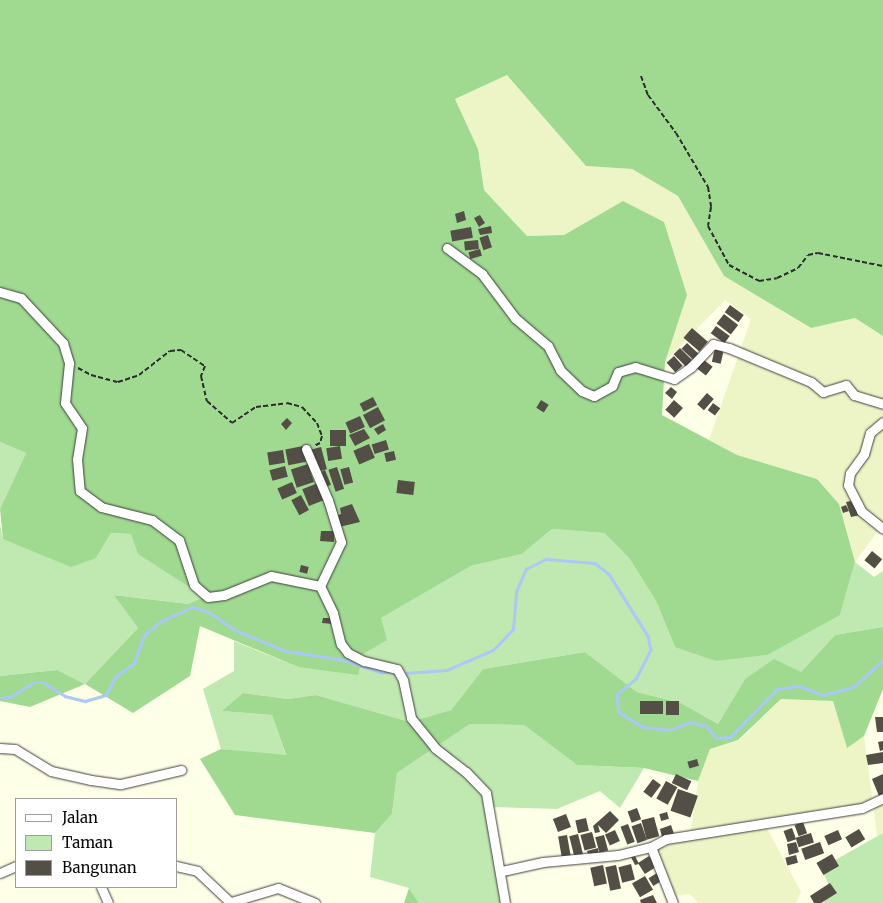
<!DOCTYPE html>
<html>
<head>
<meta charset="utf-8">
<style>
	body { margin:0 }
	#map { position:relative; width:883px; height:903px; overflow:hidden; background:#feffe7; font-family:Merriweather,serif }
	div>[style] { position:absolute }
	.farmland>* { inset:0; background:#edf5c7 }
	.green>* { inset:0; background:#c0e9b1 }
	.forest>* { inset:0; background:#9fda90 }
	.stream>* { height:2.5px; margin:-1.25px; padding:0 1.25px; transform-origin:1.25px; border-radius:1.25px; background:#abc8f7 }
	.building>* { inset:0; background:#534e46; transform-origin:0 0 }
	.path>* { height:2px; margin-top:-1px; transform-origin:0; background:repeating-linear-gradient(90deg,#2c2c2c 0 5px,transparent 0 7.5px) }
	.roads { filter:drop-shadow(0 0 1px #3d3d3d) drop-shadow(0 0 1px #3d3d3d) }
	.minor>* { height:9px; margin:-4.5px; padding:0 4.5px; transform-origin:4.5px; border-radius:4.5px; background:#fff }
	span { translate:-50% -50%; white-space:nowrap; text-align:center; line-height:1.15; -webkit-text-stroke:5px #fff; paint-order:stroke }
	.legend { position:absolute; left:15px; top:798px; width:162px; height:90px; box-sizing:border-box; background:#fff; border:1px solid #9d9d9d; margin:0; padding:6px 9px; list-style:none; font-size:15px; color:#0a0a0a }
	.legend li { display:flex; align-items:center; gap:10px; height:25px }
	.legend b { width:25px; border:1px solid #9d9d9d }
</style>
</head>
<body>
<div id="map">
	<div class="farmland">
		<div style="clip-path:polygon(507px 75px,586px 166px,632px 169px,678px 196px,724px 276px,810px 328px,855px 318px,883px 336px,883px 524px,855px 562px,839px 504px,817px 479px,737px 455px,709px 440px,751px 319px,725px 300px,665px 362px,687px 295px,623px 201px,564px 235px,527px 236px,484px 190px,478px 149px,455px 99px)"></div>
		<div style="clip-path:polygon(781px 699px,833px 701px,847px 747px,864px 736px,873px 803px,883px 801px,883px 833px,877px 836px,873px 804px,762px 819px,801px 892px,796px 903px,698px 903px,690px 894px,674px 896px,650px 852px,690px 836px,698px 781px,710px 749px,739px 740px)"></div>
	</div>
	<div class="green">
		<div style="clip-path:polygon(0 442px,26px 453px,0 509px)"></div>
		<div style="clip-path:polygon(0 524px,3px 539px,96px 558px,111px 533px,131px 534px,206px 598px,188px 604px,115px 595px,138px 628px,85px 684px,57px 670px,0 676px)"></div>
		<div style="clip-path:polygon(552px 529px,604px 533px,629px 558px,656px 601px,675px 647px,840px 615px,855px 562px,874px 577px,883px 571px,883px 627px,835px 635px,801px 672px,745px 679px,718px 724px,681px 703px,637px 692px,585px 652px,483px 669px,451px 710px,410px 722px,316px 695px,288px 699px,243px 693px,223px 711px,272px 715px,286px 756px,221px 749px,203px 689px,234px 671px,234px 641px,298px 667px,363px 654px,381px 618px,471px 566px,522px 554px)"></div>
		<div style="clip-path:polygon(470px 724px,524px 725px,577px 765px,644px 768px,620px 808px,600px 791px,557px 809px,490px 807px,510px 903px,419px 903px,409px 888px,370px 877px,375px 833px,392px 814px,397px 773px)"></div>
		<div style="clip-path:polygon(883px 833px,883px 903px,823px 903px,831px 889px,821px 868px)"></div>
	</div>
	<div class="forest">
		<div style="clip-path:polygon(0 0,883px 0,883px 336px,855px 318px,811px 328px,724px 276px,678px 196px,632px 169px,586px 166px,507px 75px,455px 99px,478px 149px,484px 190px,527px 236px,564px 235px,623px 201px,664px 222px,687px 295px,665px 362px,662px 415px,737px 455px,817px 479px,839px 504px,855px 562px,840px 615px,767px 655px,716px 661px,675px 647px,656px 601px,629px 558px,604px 533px,552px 529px,522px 554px,471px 566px,381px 618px,387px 640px,363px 654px,358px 675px,298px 667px,200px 626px,190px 676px,133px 713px,85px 684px,30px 707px,0 701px,0 676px,57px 670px,85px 684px,138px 628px,114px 595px,188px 604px,205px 597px,138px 554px,131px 534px,111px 533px,96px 558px,71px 567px,3px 539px,0 509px,26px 453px,0 442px)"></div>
		<div style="clip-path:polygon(883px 627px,883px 689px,864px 736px,847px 748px,833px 701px,781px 699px,738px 740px,710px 749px,698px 781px,644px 768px,577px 765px,524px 725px,470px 724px,397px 773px,392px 814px,375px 833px,235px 815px,200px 759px,221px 749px,286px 755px,272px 715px,222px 711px,243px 693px,288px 699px,316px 695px,410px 722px,451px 710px,483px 669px,585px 652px,637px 692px,681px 703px,718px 724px,745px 679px,774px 659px,801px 672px,835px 635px)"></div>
		<div style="clip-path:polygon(409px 888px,419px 903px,404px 903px)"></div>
	</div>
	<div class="stream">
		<div style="left:403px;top:673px;width:44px;rotate:-3.9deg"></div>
		<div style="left:447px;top:670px;width:50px;rotate:-23.5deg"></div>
		<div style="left:493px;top:650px;width:29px;rotate:-46deg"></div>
		<div style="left:513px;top:629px;width:37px;rotate:-85deg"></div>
		<div style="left:516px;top:592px;width:25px;rotate:-67deg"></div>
		<div style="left:526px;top:569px;width:22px;rotate:-27deg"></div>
		<div style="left:546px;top:559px;width:49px;rotate:4.7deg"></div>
		<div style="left:595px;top:563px;width:18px;rotate:38deg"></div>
		<div style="left:609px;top:574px;width:73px;rotate:57.8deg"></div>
		<div style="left:648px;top:636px;width:14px;rotate:78deg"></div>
		<div style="left:651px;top:650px;width:33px;rotate:117deg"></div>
		<div style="left:636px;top:679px;width:25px;rotate:140deg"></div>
		<div style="left:617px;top:695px;width:17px;rotate:83deg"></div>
		<div style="left:619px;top:712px;width:28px;rotate:32deg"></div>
		<div style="left:643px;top:727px;width:27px;rotate:6deg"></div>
		<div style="left:670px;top:730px;width:22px;rotate:-22deg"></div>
		<div style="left:690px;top:722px;width:17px;rotate:13deg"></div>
		<div style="left:707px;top:726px;width:15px;rotate:53deg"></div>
		<div style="left:716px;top:738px;width:14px;rotate:-4deg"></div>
		<div style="left:730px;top:737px;width:67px;rotate:-45.6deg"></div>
		<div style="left:777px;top:689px;width:22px;rotate:-8deg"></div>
		<div style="left:799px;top:686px;width:27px;rotate:20deg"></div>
		<div style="left:824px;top:695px;width:32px;rotate:-16deg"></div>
		<div style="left:855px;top:686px;width:38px;rotate:-43deg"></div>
		<div style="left:0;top:698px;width:10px;rotate:-6deg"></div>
		<div style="left:10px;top:697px;width:26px;rotate:-32deg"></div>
		<div style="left:32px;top:683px;width:13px"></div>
		<div style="left:45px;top:683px;width:24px;rotate:33deg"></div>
		<div style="left:65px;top:696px;width:21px;rotate:14deg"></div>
		<div style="left:85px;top:701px;width:22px;rotate:-16deg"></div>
		<div style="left:106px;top:695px;width:20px;rotate:-63deg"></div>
		<div style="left:115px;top:677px;width:24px;rotate:-36deg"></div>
		<div style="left:134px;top:663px;width:30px;rotate:-70deg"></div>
		<div style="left:144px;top:635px;width:21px;rotate:-39deg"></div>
		<div style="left:160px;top:622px;width:35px;rotate:-25deg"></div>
		<div style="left:192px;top:607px;width:18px;rotate:16deg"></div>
		<div style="left:209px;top:612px;width:32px;rotate:35deg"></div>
		<div style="left:235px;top:630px;width:55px;rotate:22.4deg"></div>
		<div style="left:286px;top:651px;width:60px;rotate:8.7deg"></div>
		<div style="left:345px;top:660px;width:39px;rotate:19deg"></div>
		<div style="left:382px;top:673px;width:15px"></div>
	</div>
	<div class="building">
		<div style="clip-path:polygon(464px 211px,466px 220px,457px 223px,455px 214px)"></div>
		<div style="clip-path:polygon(480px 215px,485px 223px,479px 227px,474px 218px)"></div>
		<div style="clip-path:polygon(491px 226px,492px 233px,480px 235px,478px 229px)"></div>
		<div style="left:471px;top:227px;width:11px;height:21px;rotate:80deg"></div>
		<div style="left:488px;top:235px;width:13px;height:9px;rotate:72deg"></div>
		<div style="left:478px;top:240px;width:9px;height:14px;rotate:84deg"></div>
		<div style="left:480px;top:249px;width:7px;height:12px;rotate:74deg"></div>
		<div style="left:730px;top:305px;width:17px;height:9px;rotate:36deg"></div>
		<div style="left:724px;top:314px;width:18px;height:12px;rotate:38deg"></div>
		<div style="left:716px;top:326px;width:17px;height:9px;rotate:36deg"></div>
		<div style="left:692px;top:328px;width:21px;height:13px;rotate:41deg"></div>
		<div style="left:687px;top:343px;width:18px;height:8px;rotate:43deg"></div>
		<div style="left:680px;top:348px;width:17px;height:9px;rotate:45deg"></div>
		<div style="left:715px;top:348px;width:9px;height:14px;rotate:13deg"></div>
		<div style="left:674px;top:356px;width:13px;height:10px;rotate:48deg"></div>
		<div style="left:704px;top:360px;width:11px;height:11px;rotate:38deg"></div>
		<div style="clip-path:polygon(671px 387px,677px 392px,672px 399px,665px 393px)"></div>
		<div style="left:707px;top:393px;width:9px;height:15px;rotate:41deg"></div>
		<div style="left:373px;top:397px;width:9px;height:15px;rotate:63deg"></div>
		<div style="left:541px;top:400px;width:9px;height:9px;rotate:32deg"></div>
		<div style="left:674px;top:400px;width:12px;height:13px;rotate:42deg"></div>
		<div style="left:713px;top:403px;width:9px;height:9px;rotate:36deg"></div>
		<div style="left:378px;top:407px;width:15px;height:17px;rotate:62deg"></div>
		<div style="left:360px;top:416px;width:12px;height:16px;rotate:66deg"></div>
		<div style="clip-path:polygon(287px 418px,292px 423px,286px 430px,281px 424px)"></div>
		<div style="clip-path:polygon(383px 424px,386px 430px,378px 435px,374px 429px)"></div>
		<div style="clip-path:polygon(364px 429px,370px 438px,355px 446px,349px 435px)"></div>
		<div style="left:330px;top:430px;width:16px;height:16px"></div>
		<div style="left:386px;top:440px;width:10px;height:15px;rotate:73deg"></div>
		<div style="left:369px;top:444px;width:15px;height:17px;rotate:67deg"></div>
		<div style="left:303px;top:446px;width:16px;height:18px;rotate:79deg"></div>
		<div style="left:340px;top:446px;width:13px;height:14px;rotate:81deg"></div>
		<div style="left:321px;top:447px;width:23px;height:13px;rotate:75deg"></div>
		<div style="left:283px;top:450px;width:13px;height:16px;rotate:81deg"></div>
		<div style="left:394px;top:451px;width:9px;height:10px;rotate:77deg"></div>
		<div style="left:308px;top:464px;width:19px;height:18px;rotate:72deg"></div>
		<div style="left:285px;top:466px;width:11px;height:16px;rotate:75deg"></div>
		<div style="left:337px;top:467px;width:23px;height:9px;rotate:72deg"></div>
		<div style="left:349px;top:467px;width:16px;height:9px;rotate:75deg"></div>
		<div style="left:325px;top:470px;width:16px;height:8px;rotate:68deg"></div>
		<div style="left:398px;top:480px;width:17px;height:13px;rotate:7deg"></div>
		<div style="left:292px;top:482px;width:12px;height:16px;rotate:66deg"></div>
		<div style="left:318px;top:483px;width:18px;height:17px;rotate:68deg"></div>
		<div style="left:301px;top:495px;width:17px;height:11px;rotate:62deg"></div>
		<div style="clip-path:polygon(856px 500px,860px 515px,851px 517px,846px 502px)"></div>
		<div style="clip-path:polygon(352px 504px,360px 522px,339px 527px,336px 516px,341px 514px,340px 508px)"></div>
		<div style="clip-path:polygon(846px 505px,849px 511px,843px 513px,841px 507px)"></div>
		<div style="clip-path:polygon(321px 531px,334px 531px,334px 542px,320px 541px)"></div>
		<div style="left:872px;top:551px;width:13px;height:12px;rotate:39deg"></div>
		<div style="left:301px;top:565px;width:8px;height:7px;rotate:14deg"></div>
		<div style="clip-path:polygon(323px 618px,334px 618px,333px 624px,322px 623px)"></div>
		<div style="left:640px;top:701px;width:23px;height:13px"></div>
		<div style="left:666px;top:701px;width:13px;height:14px"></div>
		<div style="clip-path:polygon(875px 717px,883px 717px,883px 732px,877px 732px)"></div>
		<div style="clip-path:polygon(883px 741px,883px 750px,880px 751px,878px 742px)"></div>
		<div style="clip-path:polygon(883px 752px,883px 763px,868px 765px,866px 755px)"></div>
		<div style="left:697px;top:759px;width:7px;height:10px;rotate:74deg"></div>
		<div style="left:676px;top:774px;width:17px;height:10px;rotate:25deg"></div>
		<div style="clip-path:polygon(883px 774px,883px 794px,879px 796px,872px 779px)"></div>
		<div style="left:653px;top:779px;width:10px;height:16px;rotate:37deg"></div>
		<div style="left:666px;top:781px;width:13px;height:20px;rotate:29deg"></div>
		<div style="left:678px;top:789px;width:21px;height:23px;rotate:19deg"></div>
		<div style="left:637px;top:808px;width:12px;height:10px;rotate:70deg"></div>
		<div style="clip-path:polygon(610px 811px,619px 820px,606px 833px,598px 825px,600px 832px,595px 833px,593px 826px)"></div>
		<div style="left:667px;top:812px;width:7px;height:8px;rotate:74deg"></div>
		<div style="left:566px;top:814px;width:14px;height:14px;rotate:69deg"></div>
		<div style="left:654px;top:817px;width:20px;height:13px;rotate:75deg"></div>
		<div style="left:586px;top:818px;width:13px;height:11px;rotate:77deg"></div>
		<div style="left:803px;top:822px;width:12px;height:9px;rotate:70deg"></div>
		<div style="left:641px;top:823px;width:18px;height:10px;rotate:71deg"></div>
		<div style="left:628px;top:824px;width:19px;height:8px;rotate:69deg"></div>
		<div style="clip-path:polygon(671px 825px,674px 834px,662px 837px,660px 829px)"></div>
		<div style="left:792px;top:828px;width:12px;height:9px;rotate:70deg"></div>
		<div style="left:859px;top:829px;width:12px;height:16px;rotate:59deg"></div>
		<div style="left:615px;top:830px;width:12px;height:11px;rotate:66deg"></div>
		<div style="left:838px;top:830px;width:10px;height:15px;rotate:66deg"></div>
		<div style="left:592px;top:832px;width:16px;height:12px;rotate:75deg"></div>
		<div style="left:811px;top:833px;width:10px;height:16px;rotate:73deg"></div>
		<div style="left:578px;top:834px;width:21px;height:9px;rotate:76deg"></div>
		<div style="left:567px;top:835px;width:22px;height:9px;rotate:80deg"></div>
		<div style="left:604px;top:835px;width:16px;height:9px;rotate:75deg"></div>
		<div style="clip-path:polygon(796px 842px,799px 852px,789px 855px,787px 844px)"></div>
		<div style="left:820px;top:842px;width:12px;height:20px;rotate:70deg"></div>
		<div style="clip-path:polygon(598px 848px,599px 855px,589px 857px,587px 851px)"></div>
		<div style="left:832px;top:854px;width:14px;height:18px;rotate:60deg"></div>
		<div style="left:796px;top:855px;width:8px;height:11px;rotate:76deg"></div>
		<div style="clip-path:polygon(635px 856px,639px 864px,635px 865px,631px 857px)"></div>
		<div style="left:649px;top:856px;width:13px;height:13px;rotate:58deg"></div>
		<div style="left:631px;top:864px;width:16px;height:13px;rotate:76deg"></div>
		<div style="left:603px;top:865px;width:19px;height:13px;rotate:78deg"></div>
		<div style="left:616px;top:865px;width:24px;height:11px;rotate:78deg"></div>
		<div style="left:657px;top:873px;width:9px;height:10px;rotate:58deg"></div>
		<div style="left:645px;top:876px;width:16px;height:15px;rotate:60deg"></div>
		<div style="clip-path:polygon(830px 883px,837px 893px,821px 903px,814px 903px,810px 896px)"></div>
		<div style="clip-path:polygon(653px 895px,657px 903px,641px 903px,640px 900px)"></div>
	</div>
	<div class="path">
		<div style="left:641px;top:76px;width:20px;rotate:70deg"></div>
		<div style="left:648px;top:95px;width:47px;rotate:53.6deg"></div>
		<div style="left:676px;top:133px;width:63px;rotate:59.3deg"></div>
		<div style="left:708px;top:187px;width:20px;rotate:81deg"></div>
		<div style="left:711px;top:207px;width:19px;rotate:99deg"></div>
		<div style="left:708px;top:226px;width:44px;rotate:61.7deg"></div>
		<div style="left:729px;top:265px;width:34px;rotate:28deg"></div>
		<div style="left:759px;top:281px;width:18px;rotate:-9deg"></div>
		<div style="left:777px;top:278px;width:23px;rotate:-25deg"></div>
		<div style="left:798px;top:268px;width:16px;rotate:-52deg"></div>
		<div style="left:808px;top:255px;width:10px;rotate:-11deg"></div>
		<div style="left:818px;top:253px;width:66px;rotate:11.3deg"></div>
		<div style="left:78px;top:368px;width:15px;rotate:28deg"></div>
		<div style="left:91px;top:375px;width:28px;rotate:15deg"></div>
		<div style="left:118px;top:382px;width:22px;rotate:-18deg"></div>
		<div style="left:139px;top:375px;width:39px;rotate:-38deg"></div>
		<div style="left:170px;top:351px;width:11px;rotate:-5deg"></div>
		<div style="left:181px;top:350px;width:29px;rotate:34deg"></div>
		<div style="left:205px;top:366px;width:11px;rotate:112deg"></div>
		<div style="left:201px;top:376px;width:26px;rotate:77deg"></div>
		<div style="left:207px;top:401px;width:33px;rotate:41deg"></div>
		<div style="left:232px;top:423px;width:29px;rotate:-34deg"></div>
		<div style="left:256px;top:407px;width:31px;rotate:-7deg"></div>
		<div style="left:287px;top:403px;width:16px;rotate:15deg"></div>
		<div style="left:302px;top:407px;width:22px;rotate:47deg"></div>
		<div style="left:317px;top:423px;width:14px;rotate:69deg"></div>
		<div style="left:322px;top:436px;width:7px;rotate:106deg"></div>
		<div style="left:320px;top:443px;width:7px;rotate:153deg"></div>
	</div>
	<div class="roads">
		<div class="minor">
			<div style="left:447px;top:248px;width:44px;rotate:36.6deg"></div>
			<div style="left:482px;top:274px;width:55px;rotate:53.1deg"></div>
			<div style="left:515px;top:318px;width:43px;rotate:40.3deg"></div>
			<div style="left:548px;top:346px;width:27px;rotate:63deg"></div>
			<div style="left:560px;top:370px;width:30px;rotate:44deg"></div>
			<div style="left:582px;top:391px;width:13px;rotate:23deg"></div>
			<div style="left:594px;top:396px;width:21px;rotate:-29deg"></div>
			<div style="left:612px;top:386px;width:15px;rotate:-67deg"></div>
			<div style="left:618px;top:372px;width:18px;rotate:-16deg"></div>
			<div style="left:635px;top:367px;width:41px;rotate:17.1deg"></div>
			<div style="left:674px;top:379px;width:21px;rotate:-35deg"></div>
			<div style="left:691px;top:367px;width:32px;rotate:-46deg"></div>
			<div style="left:713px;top:344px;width:16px;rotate:14deg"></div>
			<div style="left:729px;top:348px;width:89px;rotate:22.5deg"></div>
			<div style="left:811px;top:382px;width:16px;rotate:40deg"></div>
			<div style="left:823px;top:392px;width:24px;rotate:-17deg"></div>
			<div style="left:846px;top:385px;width:13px;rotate:51deg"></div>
			<div style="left:854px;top:395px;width:30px;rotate:17deg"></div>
			<div style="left:0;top:292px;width:22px;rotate:16deg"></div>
			<div style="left:21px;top:298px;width:62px;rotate:47deg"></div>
			<div style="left:63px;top:343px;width:21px;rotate:73deg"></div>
			<div style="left:69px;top:363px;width:40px;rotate:95.7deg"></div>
			<div style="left:65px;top:403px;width:30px;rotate:56deg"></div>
			<div style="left:82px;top:428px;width:31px;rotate:99deg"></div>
			<div style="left:77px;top:459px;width:32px;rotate:85deg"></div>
			<div style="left:80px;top:491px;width:26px;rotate:37deg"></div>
			<div style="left:101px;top:507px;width:53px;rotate:14.3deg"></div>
			<div style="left:152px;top:520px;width:34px;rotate:37deg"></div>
			<div style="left:179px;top:540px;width:47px;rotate:71.6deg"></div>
			<div style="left:194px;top:585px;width:18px;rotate:41deg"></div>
			<div style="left:208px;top:597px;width:16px;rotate:-7deg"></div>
			<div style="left:224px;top:595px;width:51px;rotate:-22deg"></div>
			<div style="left:271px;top:576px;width:50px;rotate:11.5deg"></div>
			<div style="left:883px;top:422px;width:17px;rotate:140deg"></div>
			<div style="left:870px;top:433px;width:22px;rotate:106deg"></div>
			<div style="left:864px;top:454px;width:24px;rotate:126deg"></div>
			<div style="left:850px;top:473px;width:12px;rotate:99deg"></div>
			<div style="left:848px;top:485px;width:29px;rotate:63deg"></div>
			<div style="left:861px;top:511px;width:28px;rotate:39deg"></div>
			<div style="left:306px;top:449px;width:56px;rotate:66.7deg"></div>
			<div style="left:328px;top:500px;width:44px;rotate:72.8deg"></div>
			<div style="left:341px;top:542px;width:49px;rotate:115.5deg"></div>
			<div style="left:320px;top:586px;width:30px;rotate:64deg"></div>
			<div style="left:333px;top:613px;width:32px;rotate:76deg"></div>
			<div style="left:341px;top:644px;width:11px;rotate:52deg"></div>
			<div style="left:348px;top:653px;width:18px;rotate:27deg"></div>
			<div style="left:364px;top:661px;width:34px;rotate:14deg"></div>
			<div style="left:397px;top:669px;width:13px;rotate:61deg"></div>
			<div style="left:403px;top:680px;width:39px;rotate:78deg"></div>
			<div style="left:411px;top:718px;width:38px;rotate:51deg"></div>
			<div style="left:435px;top:748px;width:39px;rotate:38deg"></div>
			<div style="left:466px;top:772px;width:29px;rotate:46deg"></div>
			<div style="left:486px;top:793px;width:112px;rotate:80.2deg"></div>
			<div style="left:0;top:748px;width:15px;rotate:4deg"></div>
			<div style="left:15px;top:749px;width:42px;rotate:31.4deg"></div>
			<div style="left:51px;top:771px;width:41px;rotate:12.7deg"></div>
			<div style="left:91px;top:780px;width:30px;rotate:8deg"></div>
			<div style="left:121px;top:784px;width:62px;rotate:-13.1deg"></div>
			<div style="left:651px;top:847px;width:60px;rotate:68.6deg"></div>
			<div style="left:176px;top:866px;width:22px;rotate:13deg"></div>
			<div style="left:197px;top:871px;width:47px;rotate:43.3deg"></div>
			<div style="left:502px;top:871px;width:42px;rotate:-12.4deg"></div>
			<div style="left:543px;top:862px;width:75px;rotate:-5.3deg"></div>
			<div style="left:618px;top:855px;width:34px;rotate:-14deg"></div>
			<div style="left:651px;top:847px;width:17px;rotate:-28deg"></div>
			<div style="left:666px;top:839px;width:198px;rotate:-9deg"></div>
			<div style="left:862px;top:808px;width:23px;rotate:-25deg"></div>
			<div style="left:0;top:873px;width:17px;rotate:-24deg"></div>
			<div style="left:101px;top:887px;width:17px;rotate:66deg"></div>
			<div style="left:231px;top:902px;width:49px;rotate:-16.6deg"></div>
			<div style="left:278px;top:888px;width:40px;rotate:22deg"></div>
		</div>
	</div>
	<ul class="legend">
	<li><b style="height:6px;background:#fff"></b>Jalan</li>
	<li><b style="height:14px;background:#c0e9b1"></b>Taman</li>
	<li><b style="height:14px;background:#534e46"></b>Bangunan</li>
	</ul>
</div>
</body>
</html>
